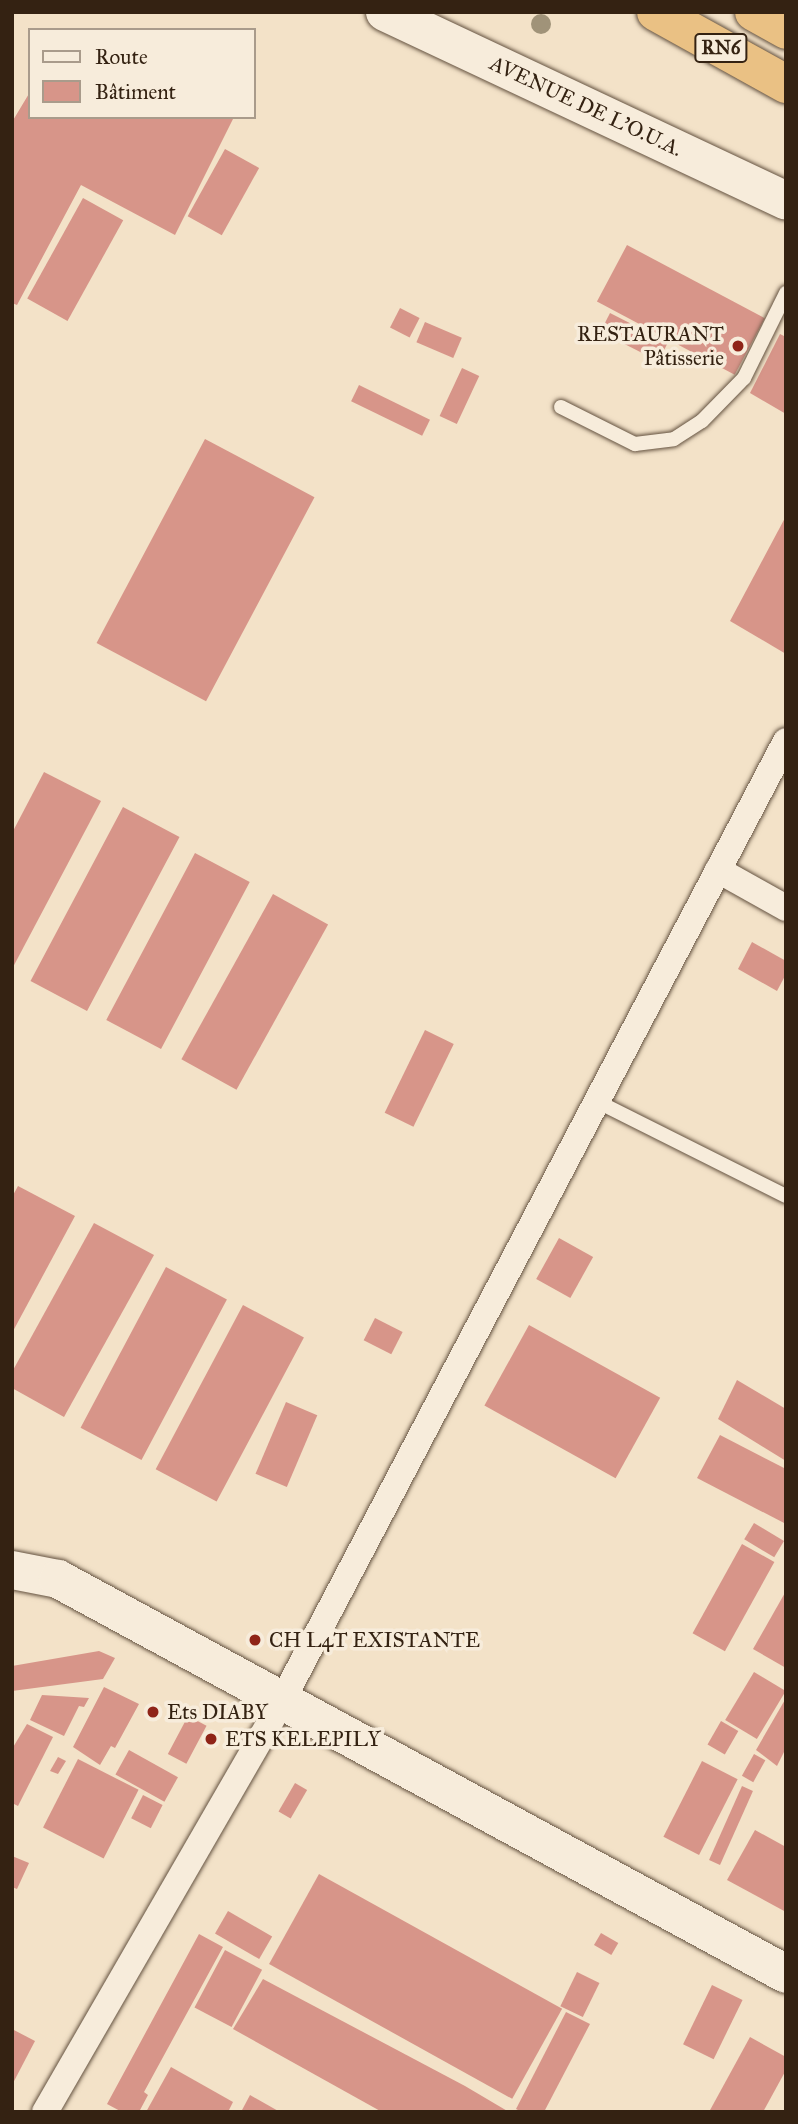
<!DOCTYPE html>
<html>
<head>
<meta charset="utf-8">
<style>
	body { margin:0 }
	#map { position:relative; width:798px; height:2124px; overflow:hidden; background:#f3e2c8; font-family:"IM FELL Great Primer",serif }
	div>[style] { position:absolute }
	.building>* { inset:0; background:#d79589; transform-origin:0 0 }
	.roads { filter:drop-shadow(0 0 2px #645240) drop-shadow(0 0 2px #645240) }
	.lane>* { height:14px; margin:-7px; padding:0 7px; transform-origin:7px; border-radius:7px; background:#f7ecdb }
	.street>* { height:26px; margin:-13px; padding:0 13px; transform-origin:13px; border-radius:13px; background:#f7ecdb }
	.secondary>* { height:38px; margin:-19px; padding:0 19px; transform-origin:19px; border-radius:19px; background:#f7ecdb }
	.highway>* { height:38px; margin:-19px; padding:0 19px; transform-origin:19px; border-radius:19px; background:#eac184 }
	.trees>* { width:20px; height:20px; margin:-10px; border-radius:50%; background:#a09379 }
	.dots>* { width:19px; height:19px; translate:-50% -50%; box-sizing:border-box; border:4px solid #f7ecdb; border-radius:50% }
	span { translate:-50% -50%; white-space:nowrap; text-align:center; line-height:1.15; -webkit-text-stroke:7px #f7ecdb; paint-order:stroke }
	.shield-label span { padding:2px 5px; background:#f7ecdb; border:2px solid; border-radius:5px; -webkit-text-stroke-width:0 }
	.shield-label { font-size:19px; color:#342212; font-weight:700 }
	.street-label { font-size:21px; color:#342212 }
	.poi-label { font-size:21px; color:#342212 }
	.right { translate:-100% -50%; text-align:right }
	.left { translate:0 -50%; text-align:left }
	.frame { position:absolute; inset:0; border:14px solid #342212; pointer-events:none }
	.legend { position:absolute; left:28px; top:28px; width:228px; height:91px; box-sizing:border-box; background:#f7ecdb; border:2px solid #a99b8b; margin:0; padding:9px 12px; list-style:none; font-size:21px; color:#342212 }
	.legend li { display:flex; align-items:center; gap:14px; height:35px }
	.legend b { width:35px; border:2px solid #a99b8b }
</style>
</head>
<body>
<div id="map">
	<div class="building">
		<div style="clip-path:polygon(30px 92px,30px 117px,234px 117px,175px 235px,81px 185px,17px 305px,12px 303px,12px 122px)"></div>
		<div style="left:225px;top:149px;width:39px;height:77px;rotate:29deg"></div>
		<div style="left:83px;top:198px;width:46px;height:115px;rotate:29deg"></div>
		<div style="left:627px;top:245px;width:156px;height:64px;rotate:28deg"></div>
		<div style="left:400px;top:308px;width:22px;height:22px;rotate:27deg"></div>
		<div style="left:610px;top:313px;width:65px;height:21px;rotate:27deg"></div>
		<div style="left:425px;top:322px;width:40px;height:22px;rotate:23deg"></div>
		<div style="clip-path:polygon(780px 334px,786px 337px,786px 414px,750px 393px)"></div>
		<div style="left:462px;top:368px;width:19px;height:53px;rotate:25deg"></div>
		<div style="left:359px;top:385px;width:79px;height:18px;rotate:26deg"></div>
		<div style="left:205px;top:439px;width:124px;height:231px;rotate:28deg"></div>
		<div style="clip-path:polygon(786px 516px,786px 654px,730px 621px)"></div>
		<div style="clip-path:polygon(44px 772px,101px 801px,12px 969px,12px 833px)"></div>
		<div style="left:123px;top:807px;width:64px;height:197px;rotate:28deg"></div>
		<div style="left:195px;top:853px;width:62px;height:189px;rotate:28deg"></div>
		<div style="left:273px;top:894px;width:63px;height:189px;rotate:29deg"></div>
		<div style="clip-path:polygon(752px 942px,786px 961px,786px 974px,777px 991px,738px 969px)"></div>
		<div style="left:425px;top:1030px;width:32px;height:92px;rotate:26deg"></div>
		<div style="clip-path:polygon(18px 1186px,75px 1216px,12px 1333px,12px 1197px)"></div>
		<div style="clip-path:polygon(94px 1223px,154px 1255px,64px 1417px,12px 1388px,12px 1372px)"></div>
		<div style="left:559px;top:1238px;width:39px;height:47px;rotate:29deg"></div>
		<div style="left:166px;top:1267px;width:69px;height:182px;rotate:28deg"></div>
		<div style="left:243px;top:1305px;width:69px;height:186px;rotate:28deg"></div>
		<div style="left:375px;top:1318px;width:31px;height:25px;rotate:27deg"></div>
		<div style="left:529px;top:1325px;width:150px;height:92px;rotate:29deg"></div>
		<div style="clip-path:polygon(737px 1380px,786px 1409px,786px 1461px,718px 1419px)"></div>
		<div style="left:286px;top:1402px;width:34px;height:78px;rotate:23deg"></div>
		<div style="clip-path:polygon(720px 1435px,786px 1469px,786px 1524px,697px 1478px)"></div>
		<div style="left:754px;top:1523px;width:35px;height:19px;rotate:31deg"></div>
		<div style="left:742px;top:1544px;width:37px;height:102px;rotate:29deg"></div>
		<div style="clip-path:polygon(786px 1591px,786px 1668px,753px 1649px)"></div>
		<div style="clip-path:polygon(99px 1651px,115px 1658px,103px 1679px,12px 1691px,12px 1666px)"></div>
		<div style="left:754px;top:1672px;width:37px;height:56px;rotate:31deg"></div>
		<div style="clip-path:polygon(104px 1687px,139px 1704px,115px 1748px,111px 1746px,100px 1765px,73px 1747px)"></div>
		<div style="clip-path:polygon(42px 1695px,89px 1698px,84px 1707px,79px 1706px,64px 1736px,30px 1720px)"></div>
		<div style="clip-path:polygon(786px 1698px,786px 1748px,777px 1766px,756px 1750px)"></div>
		<div style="left:188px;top:1716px;width:21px;height:43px;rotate:28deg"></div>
		<div style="left:721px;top:1721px;width:20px;height:27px;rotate:30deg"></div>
		<div style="clip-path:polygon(27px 1724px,53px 1737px,18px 1806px,12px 1803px,12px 1749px)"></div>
		<div style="left:129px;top:1750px;width:56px;height:28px;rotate:29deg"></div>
		<div style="left:754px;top:1754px;width:13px;height:25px;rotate:29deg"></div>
		<div style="clip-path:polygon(58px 1757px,66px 1761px,58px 1774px,50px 1771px)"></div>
		<div style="left:78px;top:1759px;width:68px;height:77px;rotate:27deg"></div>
		<div style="left:702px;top:1761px;width:40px;height:85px;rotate:27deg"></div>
		<div style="left:295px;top:1783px;width:14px;height:33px;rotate:30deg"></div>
		<div style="left:742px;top:1786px;width:12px;height:81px;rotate:24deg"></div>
		<div style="left:143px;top:1795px;width:22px;height:26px;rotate:27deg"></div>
		<div style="clip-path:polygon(755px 1830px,786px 1847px,786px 1912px,727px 1880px)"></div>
		<div style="clip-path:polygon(12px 1856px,29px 1863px,17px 1889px,12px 1887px)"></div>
		<div style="left:319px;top:1874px;width:278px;height:103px;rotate:29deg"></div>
		<div style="left:228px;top:1911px;width:51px;height:26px;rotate:30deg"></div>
		<div style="left:601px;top:1933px;width:20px;height:14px;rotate:30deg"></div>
		<div style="clip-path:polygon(199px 1934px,223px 1947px,144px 2092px,148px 2095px,139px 2112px,122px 2112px,107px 2104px)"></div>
		<div style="left:225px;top:1950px;width:42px;height:65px;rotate:28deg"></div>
		<div style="left:577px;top:1972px;width:25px;height:38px;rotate:26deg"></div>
		<div style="clip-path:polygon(263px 1979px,465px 2086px,509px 2112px,382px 2112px,233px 2029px)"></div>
		<div style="left:712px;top:1985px;width:34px;height:66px;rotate:26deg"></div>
		<div style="clip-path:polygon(566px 2012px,590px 2024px,544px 2112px,522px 2112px,516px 2109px)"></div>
		<div style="clip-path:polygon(12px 2029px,35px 2041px,12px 2085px)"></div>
		<div style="clip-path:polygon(750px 2037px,786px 2057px,786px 2070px,763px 2112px,709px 2112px)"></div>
		<div style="clip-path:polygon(171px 2067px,233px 2102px,228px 2112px,146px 2112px)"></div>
		<div style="clip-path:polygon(250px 2095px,280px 2112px,241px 2112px)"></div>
	</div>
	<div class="roads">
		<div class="lane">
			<div style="left:561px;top:407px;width:83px;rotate:26.6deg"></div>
			<div style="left:635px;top:444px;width:39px;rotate:-7deg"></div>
			<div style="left:674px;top:439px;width:33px;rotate:-33deg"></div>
			<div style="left:702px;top:421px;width:60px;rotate:-45.7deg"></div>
			<div style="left:744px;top:378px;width:95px;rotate:-63.7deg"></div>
			<div style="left:596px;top:1101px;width:212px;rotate:26.6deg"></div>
		</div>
		<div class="street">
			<div style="left:718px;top:870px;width:78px;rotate:29.2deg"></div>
			<div style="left:45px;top:2112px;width:474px;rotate:-60deg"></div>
			<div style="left:282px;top:1701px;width:1084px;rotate:-62.3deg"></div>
		</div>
		<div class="secondary">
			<div style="left:385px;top:12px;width:443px;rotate:25.2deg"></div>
			<div style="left:12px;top:1570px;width:47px;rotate:11.1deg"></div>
			<div style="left:58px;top:1579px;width:828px;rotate:28.48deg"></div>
		</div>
		<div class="highway">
			<div style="left:656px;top:12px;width:149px;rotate:29deg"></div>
			<div style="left:754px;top:12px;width:37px;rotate:29deg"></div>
		</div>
	</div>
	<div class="trees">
		<div style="left:541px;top:24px"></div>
	</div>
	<div class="dots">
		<div style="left:738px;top:346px;background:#8f2418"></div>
		<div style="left:255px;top:1640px;background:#8f2418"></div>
		<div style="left:153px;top:1712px;background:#8f2418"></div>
		<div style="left:211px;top:1739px;background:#8f2418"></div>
	</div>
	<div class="shield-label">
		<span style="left:721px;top:48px">RN6</span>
	</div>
	<div class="street-label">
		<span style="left:586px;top:106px;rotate:25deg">AVENUE DE L'O.U.A.</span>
	</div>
	<div class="poi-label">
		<span class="right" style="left:724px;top:346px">RESTAURANT<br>Pâtisserie</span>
		<span class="left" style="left:269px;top:1640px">CH L4T EXISTANTE</span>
		<span class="left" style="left:167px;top:1712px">Ets DIABY</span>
		<span class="left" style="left:225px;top:1739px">ETS KELEPILY</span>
	</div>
	<div class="frame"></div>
	<ul class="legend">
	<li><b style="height:9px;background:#f7ecdb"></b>Route</li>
	<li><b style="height:19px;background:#d79589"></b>Bâtiment</li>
	</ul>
</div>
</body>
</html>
